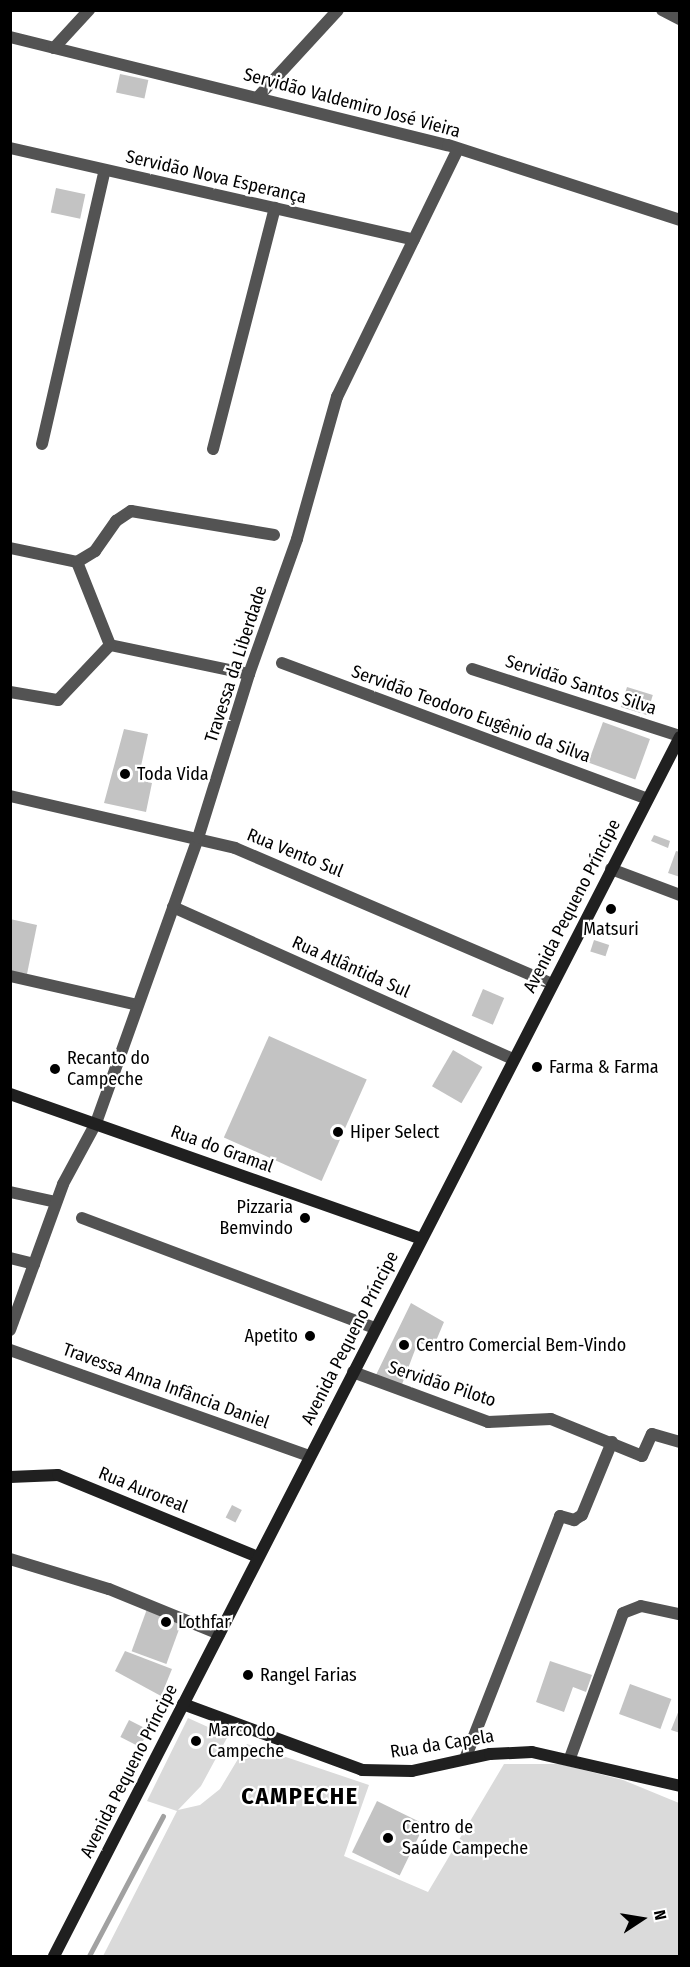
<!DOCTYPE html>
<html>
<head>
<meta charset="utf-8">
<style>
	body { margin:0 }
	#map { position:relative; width:690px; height:1967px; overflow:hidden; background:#fff; font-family:"Fira Sans Condensed",sans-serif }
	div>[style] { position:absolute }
	.green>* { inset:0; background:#dadada }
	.stream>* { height:4.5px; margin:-2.25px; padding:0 2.25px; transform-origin:2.25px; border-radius:2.25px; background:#a1a1a1 }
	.building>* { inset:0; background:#c3c3c3; transform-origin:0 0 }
	.street>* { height:12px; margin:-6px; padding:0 6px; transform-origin:6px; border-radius:6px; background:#535353 }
	.secondary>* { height:12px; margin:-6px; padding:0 6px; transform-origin:6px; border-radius:6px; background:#202020 }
	.dots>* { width:16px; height:16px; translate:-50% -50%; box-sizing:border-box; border:3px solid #fff; border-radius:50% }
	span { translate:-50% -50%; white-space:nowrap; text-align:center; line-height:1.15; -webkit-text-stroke:4.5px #fff; paint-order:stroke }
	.street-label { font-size:18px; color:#000 }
	.poi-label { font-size:18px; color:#000 }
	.left { translate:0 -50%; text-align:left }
	.right { translate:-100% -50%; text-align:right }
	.district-label { font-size:24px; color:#000; font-weight:700; letter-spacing:1.5px }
	.frame { position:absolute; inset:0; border:12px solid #000; pointer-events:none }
	.north { position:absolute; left:612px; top:1889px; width:60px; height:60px; -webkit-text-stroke:4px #fff; paint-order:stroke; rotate:78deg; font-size:16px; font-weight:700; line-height:24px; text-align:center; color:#000 }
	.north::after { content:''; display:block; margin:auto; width:21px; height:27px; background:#000; clip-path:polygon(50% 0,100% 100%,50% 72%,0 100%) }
</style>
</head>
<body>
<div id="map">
	<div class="green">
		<div style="clip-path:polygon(188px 1718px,228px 1736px,201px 1786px,178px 1810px,200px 1805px,220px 1789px,247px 1744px,369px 1785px,344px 1856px,428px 1892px,504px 1764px,560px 1764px,623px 1780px,679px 1803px,679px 1956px,103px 1956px,177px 1811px,147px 1801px)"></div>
	</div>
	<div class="stream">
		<div style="left:89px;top:1956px;width:158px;rotate:-62.1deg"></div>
	</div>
	<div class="building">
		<div style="left:120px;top:74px;width:29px;height:19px;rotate:12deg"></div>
		<div style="left:56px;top:188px;width:30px;height:25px;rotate:12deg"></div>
		<div style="left:627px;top:687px;width:27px;height:21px;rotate:17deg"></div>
		<div style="left:603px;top:722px;width:50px;height:43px;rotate:20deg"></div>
		<div style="clip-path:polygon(124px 729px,148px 734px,138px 780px,152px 783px,146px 812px,104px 803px)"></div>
		<div style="clip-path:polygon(654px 835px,670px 841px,668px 848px,651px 841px)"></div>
		<div style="clip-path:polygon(676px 851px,680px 852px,680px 877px,668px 873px)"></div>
		<div style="clip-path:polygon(10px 919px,37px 925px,27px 974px,10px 971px)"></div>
		<div style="left:594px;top:940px;width:16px;height:12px;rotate:18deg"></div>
		<div style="left:483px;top:989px;width:23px;height:29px;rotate:23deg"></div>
		<div style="left:269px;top:1036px;width:107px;height:111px;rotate:24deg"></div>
		<div style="left:453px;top:1050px;width:34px;height:42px;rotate:30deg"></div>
		<div style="clip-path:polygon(411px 1303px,444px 1322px,433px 1348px,418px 1342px,401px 1387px,375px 1377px)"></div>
		<div style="left:232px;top:1505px;width:11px;height:14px;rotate:27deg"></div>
		<div style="left:147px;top:1609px;width:37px;height:45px;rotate:20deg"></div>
		<div style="clip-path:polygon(125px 1651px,172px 1669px,161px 1696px,115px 1671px)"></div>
		<div style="clip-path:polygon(550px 1661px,592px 1675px,586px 1692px,573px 1687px,564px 1712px,536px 1702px)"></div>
		<div style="left:630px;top:1684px;width:44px;height:32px;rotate:20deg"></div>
		<div style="clip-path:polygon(679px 1710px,680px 1710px,680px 1733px,671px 1730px)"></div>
		<div style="left:129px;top:1720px;width:22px;height:19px;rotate:27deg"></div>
		<div style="left:377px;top:1801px;width:53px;height:57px;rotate:26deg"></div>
	</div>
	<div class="street">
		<div style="left:662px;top:10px;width:20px;rotate:27deg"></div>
		<div style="left:10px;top:37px;width:451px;rotate:13.9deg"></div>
		<div style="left:448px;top:145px;width:244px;rotate:17.9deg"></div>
		<div style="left:54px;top:48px;width:52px;rotate:-47.4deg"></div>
		<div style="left:258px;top:97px;width:118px;rotate:-47.4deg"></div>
		<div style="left:10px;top:148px;width:414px;rotate:12.8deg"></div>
		<div style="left:42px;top:444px;width:281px;rotate:-77.1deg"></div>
		<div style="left:213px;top:449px;width:249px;rotate:-75.6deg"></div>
		<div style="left:10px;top:548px;width:68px;rotate:11.8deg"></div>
		<div style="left:77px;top:562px;width:89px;rotate:68.3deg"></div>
		<div style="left:110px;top:645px;width:142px;rotate:11.8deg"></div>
		<div style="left:77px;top:562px;width:21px;rotate:-31deg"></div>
		<div style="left:95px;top:551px;width:37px;rotate:-55deg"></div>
		<div style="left:116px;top:521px;width:18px;rotate:-34deg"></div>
		<div style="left:131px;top:511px;width:145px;rotate:9.5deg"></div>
		<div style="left:282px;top:663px;width:390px;rotate:20.4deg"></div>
		<div style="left:472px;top:669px;width:219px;rotate:17.9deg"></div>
		<div style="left:10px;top:692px;width:49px;rotate:9.5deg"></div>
		<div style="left:58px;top:700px;width:76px;rotate:-46.6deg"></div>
		<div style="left:10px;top:796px;width:231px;rotate:13deg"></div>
		<div style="left:235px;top:848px;width:345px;rotate:23.2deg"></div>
		<div style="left:611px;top:869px;width:74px;rotate:20.6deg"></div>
		<div style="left:173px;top:907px;width:372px;rotate:24.1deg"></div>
		<div style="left:10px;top:976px;width:131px;rotate:12.8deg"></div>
		<div style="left:10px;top:1192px;width:47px;rotate:12.3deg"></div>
		<div style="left:82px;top:1218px;width:313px;rotate:20.6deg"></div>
		<div style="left:10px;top:1258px;width:25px;rotate:14deg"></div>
		<div style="left:10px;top:1330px;width:155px;rotate:-70deg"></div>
		<div style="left:63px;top:1184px;width:69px;rotate:-61.6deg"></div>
		<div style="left:96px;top:1123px;width:303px;rotate:-70.3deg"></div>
		<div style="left:198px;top:838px;width:172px;rotate:-72.7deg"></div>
		<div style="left:249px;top:674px;width:143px;rotate:-70.4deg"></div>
		<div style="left:297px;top:539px;width:148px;rotate:-74.3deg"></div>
		<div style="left:337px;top:397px;width:276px;rotate:-64deg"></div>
		<div style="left:10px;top:1350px;width:317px;rotate:19.5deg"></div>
		<div style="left:353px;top:1372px;width:144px;rotate:20.3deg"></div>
		<div style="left:488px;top:1422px;width:63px;rotate:-2.7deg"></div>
		<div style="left:551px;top:1419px;width:98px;rotate:22.1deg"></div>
		<div style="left:642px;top:1456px;width:24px;rotate:-66deg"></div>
		<div style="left:652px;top:1434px;width:29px;rotate:16deg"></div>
		<div style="left:10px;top:1559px;width:103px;rotate:16.9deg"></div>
		<div style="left:109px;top:1589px;width:119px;rotate:22.2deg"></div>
		<div style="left:570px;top:1758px;width:154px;rotate:-69.9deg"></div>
		<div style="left:623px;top:1613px;width:19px;rotate:-21deg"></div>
		<div style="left:641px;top:1606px;width:40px;rotate:12deg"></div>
		<div style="left:465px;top:1759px;width:261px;rotate:-68.6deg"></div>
		<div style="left:560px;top:1516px;width:15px;rotate:16deg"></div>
		<div style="left:574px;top:1520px;width:9px;rotate:-32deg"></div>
		<div style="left:582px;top:1515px;width:79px;rotate:-67.7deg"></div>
	</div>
	<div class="secondary">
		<div style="left:10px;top:1094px;width:436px;rotate:19.4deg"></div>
		<div style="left:10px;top:1477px;width:48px;rotate:-2.4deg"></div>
		<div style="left:58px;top:1475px;width:216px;rotate:22.3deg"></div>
		<div style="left:183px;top:1704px;width:191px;rotate:20.2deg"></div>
		<div style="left:362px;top:1770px;width:50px;rotate:1.1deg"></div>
		<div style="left:412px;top:1771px;width:80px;rotate:-12.3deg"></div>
		<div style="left:490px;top:1754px;width:42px;rotate:-2.7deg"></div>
		<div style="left:532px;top:1752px;width:152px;rotate:12.9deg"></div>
		<div style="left:54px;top:1956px;width:1370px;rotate:-62.82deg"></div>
	</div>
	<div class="dots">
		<div style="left:125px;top:774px;background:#000"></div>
		<div style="left:611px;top:909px;background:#000"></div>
		<div style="left:537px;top:1067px;background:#000"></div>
		<div style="left:55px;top:1069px;background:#000"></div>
		<div style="left:338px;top:1132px;background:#000"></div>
		<div style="left:305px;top:1218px;background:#000"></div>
		<div style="left:310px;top:1336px;background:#000"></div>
		<div style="left:404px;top:1345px;background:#000"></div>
		<div style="left:166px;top:1622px;background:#000"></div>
		<div style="left:248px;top:1675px;background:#000"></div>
		<div style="left:196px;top:1741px;background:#000"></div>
		<div style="left:388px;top:1838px;background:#000"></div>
	</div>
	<div class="street-label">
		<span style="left:352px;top:103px;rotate:15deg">Servidão Valdemiro José Vieira</span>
		<span style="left:216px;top:177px;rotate:13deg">Servidão Nova Esperança</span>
		<span style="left:236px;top:664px;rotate:-72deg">Travessa da Liberdade</span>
		<span style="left:581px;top:685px;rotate:18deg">Servidão Santos Silva</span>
		<span style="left:471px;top:714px;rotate:20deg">Servidão Teodoro Eugênio da Silva</span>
		<span style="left:295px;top:853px;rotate:22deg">Rua Vento Sul</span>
		<span style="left:572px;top:906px;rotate:-63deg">Avenida Pequeno Príncipe</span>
		<span style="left:351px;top:967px;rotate:24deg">Rua Atlântida Sul</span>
		<span style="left:222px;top:1149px;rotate:20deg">Rua do Gramal</span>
		<span style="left:350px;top:1338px;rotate:-63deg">Avenida Pequeno Príncipe</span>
		<span style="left:442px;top:1384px;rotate:18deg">Servidão Piloto</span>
		<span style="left:166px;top:1386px;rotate:20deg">Travessa Anna Infância Daniel</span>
		<span style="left:143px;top:1490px;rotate:22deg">Rua Auroreal</span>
		<span style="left:442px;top:1744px;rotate:-9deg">Rua da Capela</span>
		<span style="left:129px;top:1771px;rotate:-63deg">Avenida Pequeno Príncipe</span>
	</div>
	<div class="poi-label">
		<span class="left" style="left:137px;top:774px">Toda Vida</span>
		<span style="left:611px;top:929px">Matsuri</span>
		<span class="left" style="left:67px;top:1069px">Recanto do<br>Campeche</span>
		<span class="left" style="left:549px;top:1067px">Farma &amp; Farma</span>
		<span class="left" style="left:350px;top:1132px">Hiper Select</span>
		<span class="right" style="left:293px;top:1218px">Pizzaria<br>Bemvindo</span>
		<span class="right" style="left:298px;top:1336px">Apetito</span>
		<span class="left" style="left:416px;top:1345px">Centro Comercial Bem-Vindo</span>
		<span class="left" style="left:178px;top:1622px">Lothfar</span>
		<span class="left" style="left:260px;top:1675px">Rangel Farias</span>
		<span class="left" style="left:208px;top:1741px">Marco do<br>Campeche</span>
		<span class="left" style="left:402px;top:1838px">Centro de<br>Saúde Campeche</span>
	</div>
	<div class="district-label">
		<span style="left:300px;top:1797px">CAMPECHE</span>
	</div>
	<div class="frame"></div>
	<div class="north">N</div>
</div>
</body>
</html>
